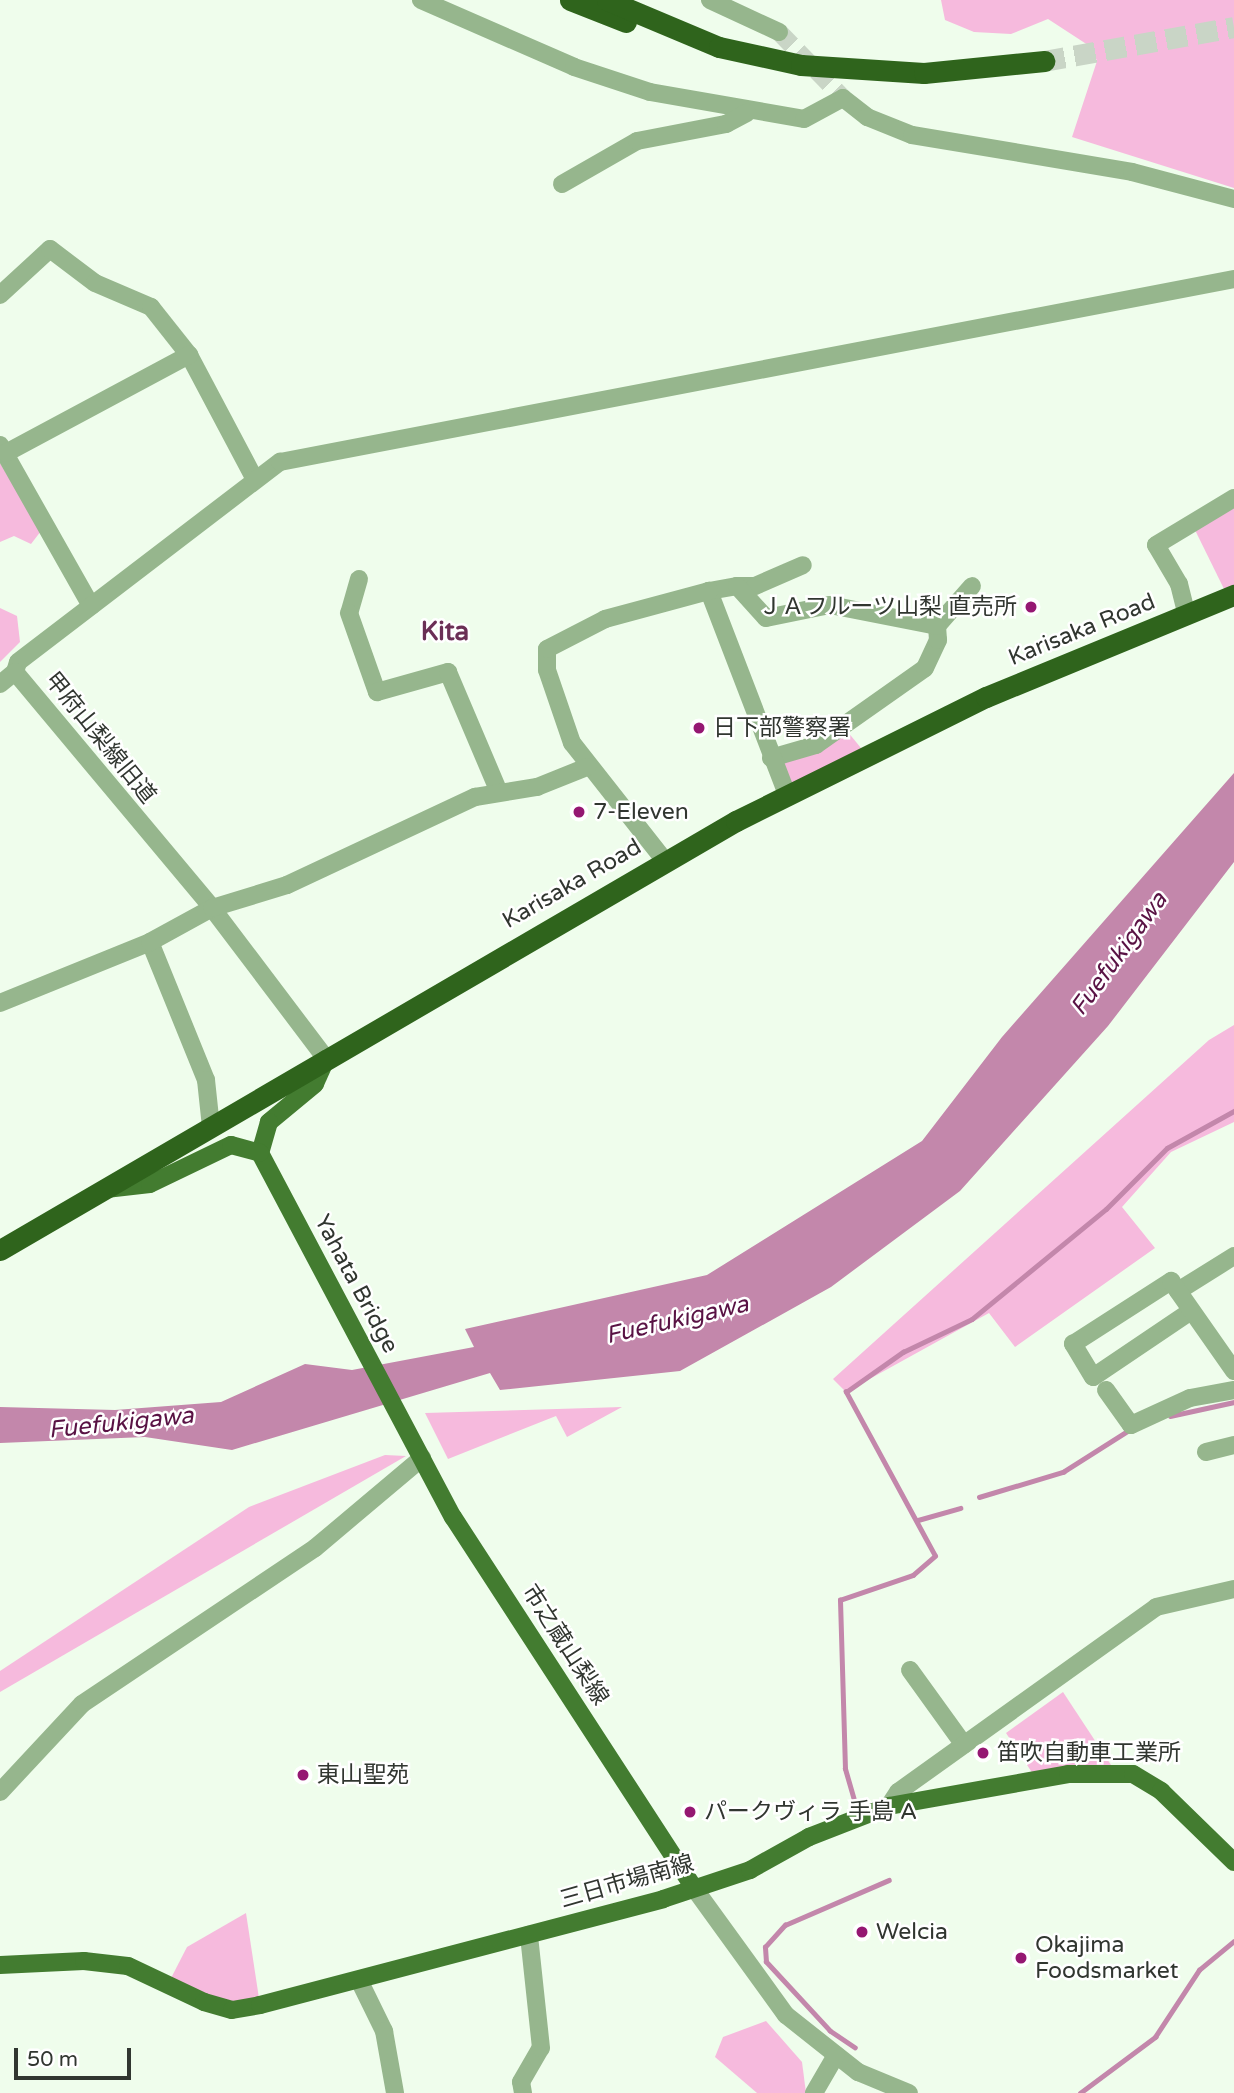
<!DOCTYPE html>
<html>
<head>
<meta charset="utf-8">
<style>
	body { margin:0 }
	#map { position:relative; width:1234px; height:2093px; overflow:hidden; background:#effdec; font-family:"Varela Round","Noto Sans JP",sans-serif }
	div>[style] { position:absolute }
	.green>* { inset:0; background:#f6badd }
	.water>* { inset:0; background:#c387ab }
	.stream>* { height:4.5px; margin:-2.25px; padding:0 2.25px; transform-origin:2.25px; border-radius:2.25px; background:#c387ab }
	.minor-tunnel>* { height:18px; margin-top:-9px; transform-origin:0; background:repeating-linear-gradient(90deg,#c9d5c6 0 18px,transparent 0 27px) }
	.highway-tunnel>* { height:21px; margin-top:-10.5px; transform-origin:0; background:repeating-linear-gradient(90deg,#c9d5c6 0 21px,transparent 0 31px) }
	.minor>* { height:18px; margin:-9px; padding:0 9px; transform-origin:9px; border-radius:9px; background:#96b68d }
	.major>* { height:18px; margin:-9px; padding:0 9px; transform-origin:9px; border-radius:9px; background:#437c30 }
	.highway>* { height:21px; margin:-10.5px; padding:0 10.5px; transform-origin:10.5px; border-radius:10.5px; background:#2f641c }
	.dots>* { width:19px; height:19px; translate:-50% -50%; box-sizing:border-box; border:4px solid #fff; border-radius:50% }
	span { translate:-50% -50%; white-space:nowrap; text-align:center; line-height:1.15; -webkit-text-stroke:5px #fff; paint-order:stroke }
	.poi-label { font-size:23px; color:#313630 }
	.right { translate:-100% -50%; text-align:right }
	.left { translate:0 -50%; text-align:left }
	.street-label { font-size:23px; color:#313630 }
	.water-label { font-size:24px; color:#591244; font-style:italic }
	.quarter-label { font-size:26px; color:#6b2f56; font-weight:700 }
	.scale { position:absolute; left:14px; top:2048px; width:117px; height:32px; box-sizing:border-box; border:4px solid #313630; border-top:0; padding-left:9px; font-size:21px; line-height:24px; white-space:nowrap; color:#313630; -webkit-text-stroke:5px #fff; paint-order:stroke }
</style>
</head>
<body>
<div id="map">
	<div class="green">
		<div style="clip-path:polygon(941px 0,1234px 0,1234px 188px,1072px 137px,1097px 61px,1091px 47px,1048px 19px,1011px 34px,974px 32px,945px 20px)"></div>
		<div style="clip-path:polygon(0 463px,41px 531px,31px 544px,14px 536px,0 542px)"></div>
		<div style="clip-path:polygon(1234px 506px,1234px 592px,1227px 595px,1195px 530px)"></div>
		<div style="clip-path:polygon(0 608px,17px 616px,20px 642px,0 662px)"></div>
		<div style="clip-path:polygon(843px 726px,865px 753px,787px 786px,774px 757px)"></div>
		<div style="clip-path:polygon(1234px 1025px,1234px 1122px,1171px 1152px,1122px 1207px,1155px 1248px,1015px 1347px,989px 1313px,846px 1392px,833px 1379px,1209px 1040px)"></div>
		<div style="clip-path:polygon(622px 1407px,567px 1437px,556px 1416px,448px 1459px,425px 1413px)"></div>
		<div style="clip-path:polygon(385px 1455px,406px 1456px,0 1692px,0 1671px,249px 1507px)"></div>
		<div style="clip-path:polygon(1063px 1692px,1113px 1768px,1035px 1777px,1006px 1733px)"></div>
		<div style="clip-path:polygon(246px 1913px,260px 2005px,232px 2010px,169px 1982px,187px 1947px)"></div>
		<div style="clip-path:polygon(766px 2021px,802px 2062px,806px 2093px,757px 2093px,715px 2057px,723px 2037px)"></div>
	</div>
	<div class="water">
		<div style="clip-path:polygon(1234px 773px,1234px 862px,1108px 1026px,960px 1191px,831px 1287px,680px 1371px,500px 1390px,490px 1373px,232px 1450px,145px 1437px,0 1443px,0 1407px,115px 1410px,221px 1402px,305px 1364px,352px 1370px,474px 1347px,465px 1329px,707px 1275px,922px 1141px,1002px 1037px)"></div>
	</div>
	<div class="stream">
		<div style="left:1170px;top:1416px;width:66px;rotate:-12.3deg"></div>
		<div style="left:979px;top:1497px;width:88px;rotate:-16.6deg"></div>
		<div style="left:1063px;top:1472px;width:78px;rotate:-32.5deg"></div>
		<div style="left:918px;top:1520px;width:44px;rotate:-15.9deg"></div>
		<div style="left:858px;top:1814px;width:47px;rotate:-106.1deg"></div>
		<div style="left:845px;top:1769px;width:169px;rotate:-91.7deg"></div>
		<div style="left:840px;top:1600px;width:77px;rotate:-18.9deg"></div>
		<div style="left:913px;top:1575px;width:29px;rotate:-41deg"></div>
		<div style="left:935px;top:1556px;width:187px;rotate:-118.5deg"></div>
		<div style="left:846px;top:1392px;width:70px;rotate:-35.1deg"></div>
		<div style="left:903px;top:1352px;width:76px;rotate:-25.6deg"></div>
		<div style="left:972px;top:1319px;width:173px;rotate:-39.4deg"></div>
		<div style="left:1106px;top:1209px;width:86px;rotate:-45deg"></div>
		<div style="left:1167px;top:1148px;width:77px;rotate:-28.9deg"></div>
		<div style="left:855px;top:2048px;width:30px;rotate:-146deg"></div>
		<div style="left:830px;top:2031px;width:94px;rotate:-132.8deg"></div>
		<div style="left:766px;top:1962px;width:15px;rotate:-94deg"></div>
		<div style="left:765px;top:1947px;width:30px;rotate:-48deg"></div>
		<div style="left:785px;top:1925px;width:113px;rotate:-23.4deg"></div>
		<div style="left:1080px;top:2093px;width:94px;rotate:-36.7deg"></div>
		<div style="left:1155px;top:2037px;width:80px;rotate:-56.7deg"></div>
		<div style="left:1199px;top:1970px;width:45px;rotate:-39.6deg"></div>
	</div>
	<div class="minor-tunnel">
		<div style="left:779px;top:32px;width:92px;rotate:45.9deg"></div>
	</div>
	<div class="highway-tunnel">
		<div style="left:1044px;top:61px;width:193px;rotate:-10.1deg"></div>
	</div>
	<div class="minor">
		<div style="left:421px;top:0;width:167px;rotate:23.6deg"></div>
		<div style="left:574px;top:67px;width:80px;rotate:18.2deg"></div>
		<div style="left:650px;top:92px;width:156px;rotate:9.9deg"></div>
		<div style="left:804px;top:119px;width:44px;rotate:-28.3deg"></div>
		<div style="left:843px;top:98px;width:31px;rotate:38deg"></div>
		<div style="left:867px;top:117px;width:48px;rotate:21.8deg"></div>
		<div style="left:912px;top:135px;width:223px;rotate:9.5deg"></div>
		<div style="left:1132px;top:172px;width:106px;rotate:14.8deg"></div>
		<div style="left:710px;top:0;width:76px;rotate:24.9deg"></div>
		<div style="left:562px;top:184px;width:86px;rotate:-29.8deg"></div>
		<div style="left:637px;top:141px;width:91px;rotate:-10.8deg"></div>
		<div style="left:726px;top:124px;width:24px;rotate:-28deg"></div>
		<div style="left:0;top:295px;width:68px;rotate:-42.6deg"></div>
		<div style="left:50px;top:249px;width:56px;rotate:37.1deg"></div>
		<div style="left:95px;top:283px;width:61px;rotate:23.2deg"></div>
		<div style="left:151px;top:307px;width:61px;rotate:51.6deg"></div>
		<div style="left:189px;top:355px;width:139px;rotate:62.1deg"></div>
		<div style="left:0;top:445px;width:185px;rotate:60.5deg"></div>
		<div style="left:6px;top:453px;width:208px;rotate:-28.2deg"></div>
		<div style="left:359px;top:579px;width:35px;rotate:106deg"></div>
		<div style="left:349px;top:613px;width:84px;rotate:70.5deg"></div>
		<div style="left:377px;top:692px;width:74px;rotate:-15.7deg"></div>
		<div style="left:448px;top:672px;width:130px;rotate:67deg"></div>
		<div style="left:737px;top:586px;width:18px"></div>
		<div style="left:755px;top:586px;width:52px;rotate:-23.6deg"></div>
		<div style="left:1187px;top:616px;width:33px;rotate:-104deg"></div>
		<div style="left:1179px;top:584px;width:45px;rotate:-120.5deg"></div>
		<div style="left:1156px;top:545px;width:91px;rotate:-31.1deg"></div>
		<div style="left:15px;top:672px;width:10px;rotate:-73deg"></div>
		<div style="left:18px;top:662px;width:330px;rotate:-37.4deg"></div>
		<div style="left:280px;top:462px;width:971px;rotate:-10.86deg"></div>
		<div style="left:15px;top:672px;width:307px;rotate:50.1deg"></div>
		<div style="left:212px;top:908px;width:189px;rotate:52.9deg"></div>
		<div style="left:0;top:684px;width:19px;rotate:-39deg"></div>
		<div style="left:771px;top:758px;width:47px;rotate:-16.1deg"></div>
		<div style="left:816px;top:745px;width:133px;rotate:-35.2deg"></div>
		<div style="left:925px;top:668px;width:31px;rotate:-65deg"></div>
		<div style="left:938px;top:640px;width:14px;rotate:-94deg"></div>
		<div style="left:937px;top:626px;width:53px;rotate:-48.8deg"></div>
		<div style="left:788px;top:797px;width:221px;rotate:-111deg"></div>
		<div style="left:709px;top:591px;width:28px;rotate:-10deg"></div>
		<div style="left:737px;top:586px;width:43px;rotate:47.8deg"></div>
		<div style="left:766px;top:618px;width:65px;rotate:-11.5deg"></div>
		<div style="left:830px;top:605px;width:109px;rotate:11.1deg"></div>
		<div style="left:665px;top:861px;width:150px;rotate:-128.2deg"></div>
		<div style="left:572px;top:743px;width:77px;rotate:-108.9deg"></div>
		<div style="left:547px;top:670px;width:21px;rotate:-90deg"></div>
		<div style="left:547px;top:649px;width:65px;rotate:-27.3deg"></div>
		<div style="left:605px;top:619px;width:108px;rotate:-15.1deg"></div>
		<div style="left:150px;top:942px;width:149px;rotate:67.9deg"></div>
		<div style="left:206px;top:1080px;width:47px;rotate:83.9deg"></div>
		<div style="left:0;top:1003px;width:162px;rotate:-22.1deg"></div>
		<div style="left:150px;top:942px;width:71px;rotate:-28.7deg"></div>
		<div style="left:212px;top:908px;width:78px;rotate:-17deg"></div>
		<div style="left:287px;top:885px;width:208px;rotate:-25.1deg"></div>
		<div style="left:475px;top:797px;width:63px;rotate:-9.2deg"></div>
		<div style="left:537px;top:787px;width:54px;rotate:-21.8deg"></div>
		<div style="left:1178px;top:1291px;width:66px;rotate:-32deg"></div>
		<div style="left:1191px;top:1311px;width:118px;rotate:146deg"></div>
		<div style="left:1093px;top:1377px;width:39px;rotate:-121deg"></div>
		<div style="left:1073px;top:1344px;width:117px;rotate:-32.7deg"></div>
		<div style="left:1171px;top:1281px;width:110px;rotate:55deg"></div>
		<div style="left:1106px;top:1390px;width:43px;rotate:54.5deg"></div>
		<div style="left:1131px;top:1425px;width:65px;rotate:-24.6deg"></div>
		<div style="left:1190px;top:1398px;width:45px;rotate:-10.3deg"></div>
		<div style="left:1206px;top:1452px;width:29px;rotate:-14deg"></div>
		<div style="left:910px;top:1670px;width:92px;rotate:54.2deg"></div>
		<div style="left:0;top:1792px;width:120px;rotate:-47deg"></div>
		<div style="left:82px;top:1704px;width:280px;rotate:-33.8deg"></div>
		<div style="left:315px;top:1548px;width:140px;rotate:-40.1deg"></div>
		<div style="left:889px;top:1806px;width:17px;rotate:-57deg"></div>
		<div style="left:898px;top:1792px;width:317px;rotate:-35.6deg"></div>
		<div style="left:1156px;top:1607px;width:80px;rotate:-13deg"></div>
		<div style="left:694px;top:1888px;width:157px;rotate:54.1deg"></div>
		<div style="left:786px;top:2015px;width:92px;rotate:38.4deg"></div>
		<div style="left:858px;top:2072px;width:55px;rotate:22.4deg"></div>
		<div style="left:360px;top:1982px;width:55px;rotate:63.9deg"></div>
		<div style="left:384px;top:2031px;width:63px;rotate:79.9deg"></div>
		<div style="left:523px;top:2093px;width:11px;rotate:-100deg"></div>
		<div style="left:521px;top:2082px;width:39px;rotate:-60deg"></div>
		<div style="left:541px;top:2048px;width:114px;rotate:-96.1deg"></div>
		<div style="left:814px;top:2093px;width:44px;rotate:-59.9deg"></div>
	</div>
	<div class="major">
		<div style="left:326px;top:1059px;width:27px;rotate:114deg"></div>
		<div style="left:315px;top:1084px;width:60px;rotate:140.4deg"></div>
		<div style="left:269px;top:1122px;width:32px;rotate:106deg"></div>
		<div style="left:260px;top:1153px;width:412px;rotate:62.1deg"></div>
		<div style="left:453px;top:1517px;width:442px;rotate:57deg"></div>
		<div style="left:106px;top:1189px;width:44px;rotate:-6.5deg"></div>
		<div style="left:150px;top:1184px;width:90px;rotate:-25.7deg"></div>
		<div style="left:231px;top:1145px;width:30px;rotate:15deg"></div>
		<div style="left:0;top:1965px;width:84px;rotate:-2.7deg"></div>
		<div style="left:84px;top:1961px;width:44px;rotate:6.5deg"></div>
		<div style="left:128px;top:1966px;width:84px;rotate:25.3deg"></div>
		<div style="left:204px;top:2002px;width:29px;rotate:16deg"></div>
		<div style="left:232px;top:2010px;width:28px;rotate:-10deg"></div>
		<div style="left:260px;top:2005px;width:417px;rotate:-14.7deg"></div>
		<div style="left:663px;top:1899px;width:92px;rotate:-18.4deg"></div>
		<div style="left:750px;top:1870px;width:68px;rotate:-29.2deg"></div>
		<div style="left:809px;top:1837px;width:86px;rotate:-21.2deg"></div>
		<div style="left:889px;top:1806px;width:182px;rotate:-10.1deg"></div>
		<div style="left:1068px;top:1774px;width:65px"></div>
		<div style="left:1133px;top:1774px;width:33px;rotate:31deg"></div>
		<div style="left:1161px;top:1791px;width:102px;rotate:44.2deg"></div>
	</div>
	<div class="highway">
		<div style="left:570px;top:0;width:60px;rotate:21.4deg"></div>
		<div style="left:607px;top:0;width:121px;rotate:22.8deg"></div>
		<div style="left:719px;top:47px;width:84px;rotate:12.4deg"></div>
		<div style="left:801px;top:65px;width:123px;rotate:3.7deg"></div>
		<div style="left:924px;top:73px;width:121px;rotate:-5.7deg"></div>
		<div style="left:0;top:1250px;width:852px;rotate:-30.24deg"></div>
		<div style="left:736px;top:821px;width:279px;rotate:-26.4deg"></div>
		<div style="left:986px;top:697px;width:268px;rotate:-22.4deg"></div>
	</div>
	<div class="dots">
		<div style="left:1031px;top:607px;background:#951772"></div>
		<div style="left:699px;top:728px;background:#951772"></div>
		<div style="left:579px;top:812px;background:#951772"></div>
		<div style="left:983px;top:1753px;background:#951772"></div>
		<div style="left:303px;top:1775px;background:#951772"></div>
		<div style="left:690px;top:1812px;background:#951772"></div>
		<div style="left:862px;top:1932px;background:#951772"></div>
		<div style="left:1021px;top:1958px;background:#951772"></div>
	</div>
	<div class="poi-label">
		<span class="right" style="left:1017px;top:607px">ＪＡフルーツ山梨 直売所</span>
		<span class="left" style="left:713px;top:728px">日下部警察署</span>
		<span class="left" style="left:593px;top:812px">7-Eleven</span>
		<span class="left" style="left:997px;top:1753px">笛吹自動車工業所</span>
		<span class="left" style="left:317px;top:1775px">東山聖苑</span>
		<span class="left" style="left:704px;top:1812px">パークヴィラ 手島 A</span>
		<span class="left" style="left:876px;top:1932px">Welcia</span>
		<span class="left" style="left:1035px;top:1958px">Okajima<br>Foodsmarket</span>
	</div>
	<div class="street-label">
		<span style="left:1082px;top:630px;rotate:-22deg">Karisaka Road</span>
		<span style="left:100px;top:738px;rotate:51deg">甲府山梨線旧道</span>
		<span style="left:572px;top:884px;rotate:-30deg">Karisaka Road</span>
		<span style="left:356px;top:1284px;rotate:62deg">Yahata Bridge</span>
		<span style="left:565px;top:1645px;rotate:57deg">市之蔵山梨線</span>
		<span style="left:627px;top:1882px;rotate:-16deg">三日市場南線</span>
	</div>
	<div class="water-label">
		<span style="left:1119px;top:954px;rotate:-54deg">Fuefukigawa</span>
		<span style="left:677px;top:1320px;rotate:-13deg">Fuefukigawa</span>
		<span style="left:121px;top:1423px;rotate:-6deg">Fuefukigawa</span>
	</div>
	<div class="quarter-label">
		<span style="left:445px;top:632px">Kita</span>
	</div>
	<div class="scale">50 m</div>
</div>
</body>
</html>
